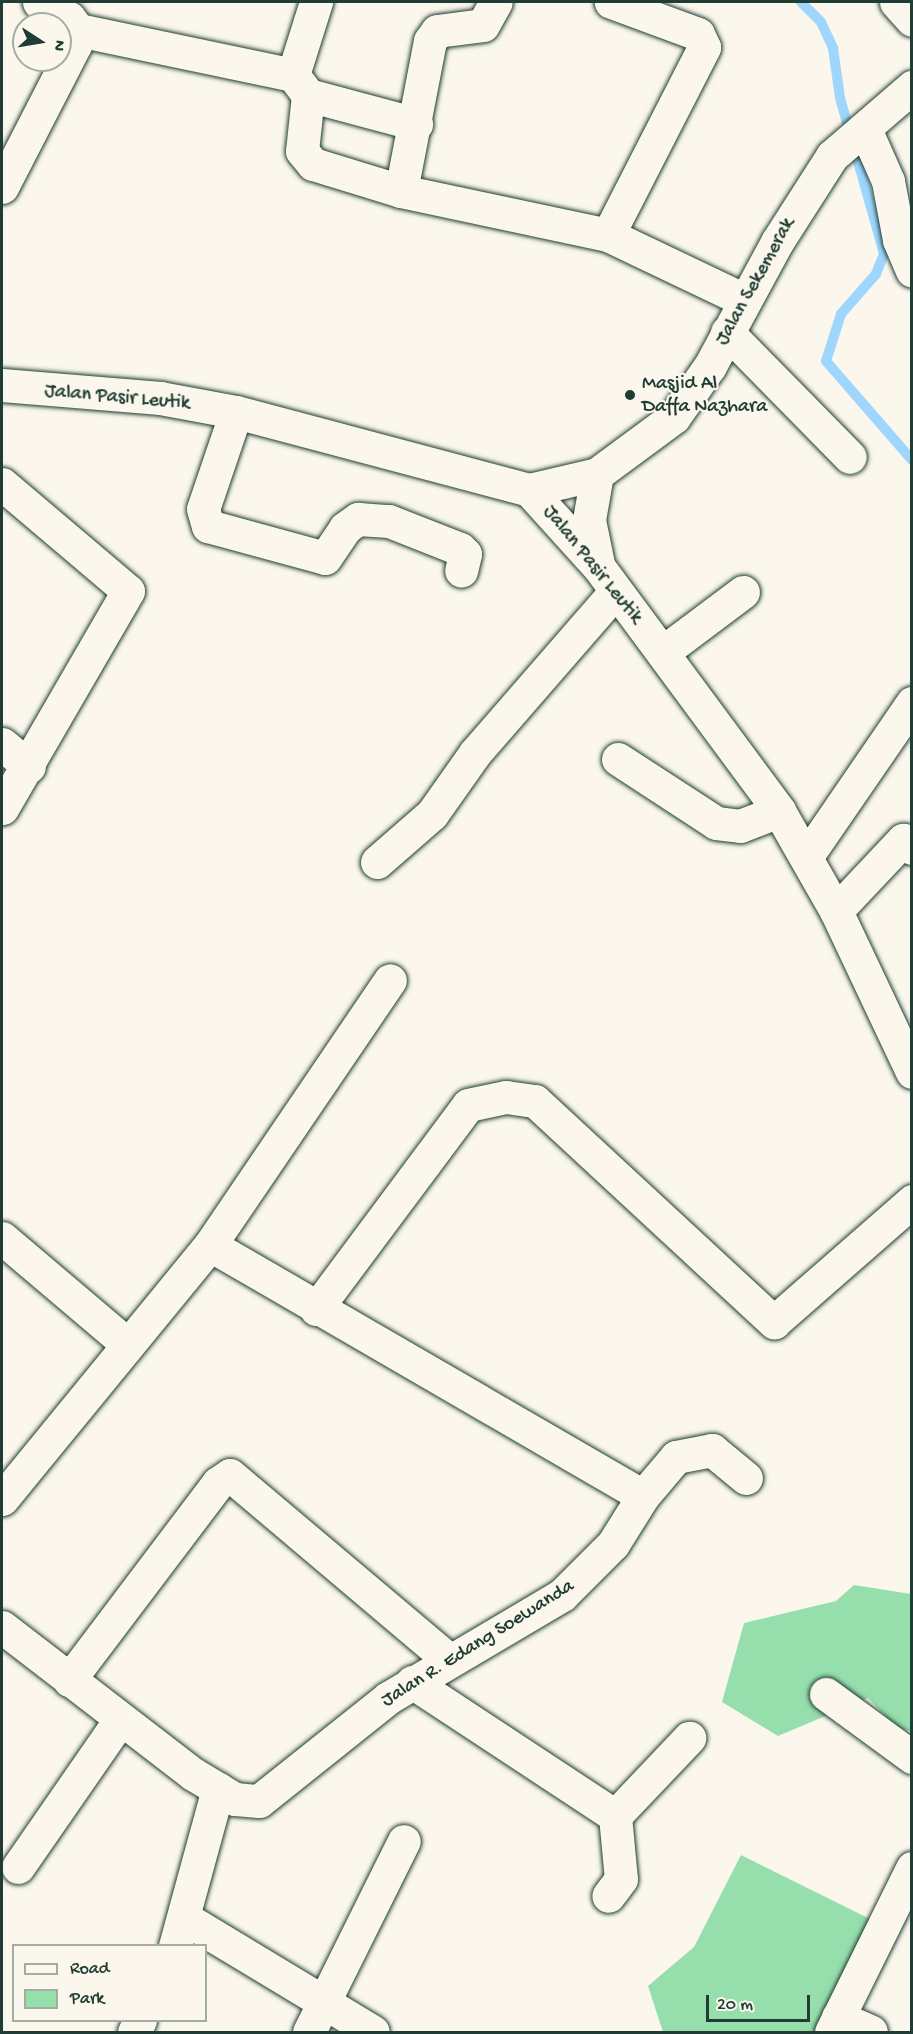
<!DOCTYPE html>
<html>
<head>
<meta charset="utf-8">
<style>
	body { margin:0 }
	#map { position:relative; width:913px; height:2034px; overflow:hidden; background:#fbf7ec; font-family:"Gochi Hand",sans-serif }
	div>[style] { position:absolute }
	.green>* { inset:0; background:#96deac }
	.stream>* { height:10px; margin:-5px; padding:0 5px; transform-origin:5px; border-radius:5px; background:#9ed6fe }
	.roads { filter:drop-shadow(0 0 2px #1f3d34) drop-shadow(0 0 2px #1f3d34) }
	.minor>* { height:33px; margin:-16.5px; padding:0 16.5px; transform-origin:16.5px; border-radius:16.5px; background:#fbf7ec }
	.dots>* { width:16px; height:16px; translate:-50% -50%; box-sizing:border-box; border:3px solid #fbf7ec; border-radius:50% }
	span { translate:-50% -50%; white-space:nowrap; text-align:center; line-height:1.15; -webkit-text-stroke:4.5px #fbf7ec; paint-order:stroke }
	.street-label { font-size:20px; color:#1f3d34 }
	.poi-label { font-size:20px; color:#1f3d34 }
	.left { translate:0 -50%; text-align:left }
	.frame { position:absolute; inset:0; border:3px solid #1f3d34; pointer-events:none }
	.legend { position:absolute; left:12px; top:1944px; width:195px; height:78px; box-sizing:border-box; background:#fbf7ec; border:2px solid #a3ada2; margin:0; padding:8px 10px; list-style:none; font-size:18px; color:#1f3d34 }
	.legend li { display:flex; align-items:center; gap:12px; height:30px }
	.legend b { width:30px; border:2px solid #a3ada2 }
	.north { position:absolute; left:12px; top:12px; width:60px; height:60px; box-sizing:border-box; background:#fbf7ec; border:2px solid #a3ada2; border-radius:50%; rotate:102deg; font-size:16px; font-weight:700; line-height:24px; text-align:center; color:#1f3d34 }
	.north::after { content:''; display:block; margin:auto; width:21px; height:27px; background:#1f3d34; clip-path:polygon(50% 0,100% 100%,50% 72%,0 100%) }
	.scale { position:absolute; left:706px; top:1995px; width:104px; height:27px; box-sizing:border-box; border:3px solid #1f3d34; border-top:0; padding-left:8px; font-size:18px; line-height:21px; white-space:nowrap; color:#1f3d34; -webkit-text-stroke:4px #fbf7ec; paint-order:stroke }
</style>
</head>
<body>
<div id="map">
	<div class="green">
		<div style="clip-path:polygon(854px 1585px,911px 1594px,911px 1731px,896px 1727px,868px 1698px,778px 1736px,722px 1702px,744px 1623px,836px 1601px)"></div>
		<div style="clip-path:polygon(741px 1855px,878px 1923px,821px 2032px,663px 2032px,648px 1986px,694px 1947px)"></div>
	</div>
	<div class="stream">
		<div style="left:801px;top:2px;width:28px;rotate:45deg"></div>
		<div style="left:821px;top:22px;width:29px;rotate:65deg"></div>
		<div style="left:833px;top:48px;width:50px;rotate:82deg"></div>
		<div style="left:840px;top:98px;width:162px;rotate:74.2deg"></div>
		<div style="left:884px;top:254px;width:22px;rotate:112deg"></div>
		<div style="left:876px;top:274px;width:53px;rotate:131.2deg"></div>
		<div style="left:841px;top:314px;width:49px;rotate:107.7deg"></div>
		<div style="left:826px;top:361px;width:131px;rotate:49deg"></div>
	</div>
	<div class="roads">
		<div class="minor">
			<div style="left:896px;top:2px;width:24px;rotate:48deg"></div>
			<div style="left:78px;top:30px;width:220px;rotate:11.8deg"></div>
			<div style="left:293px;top:75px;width:25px;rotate:53deg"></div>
			<div style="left:308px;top:95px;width:112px;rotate:15deg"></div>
			<div style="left:293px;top:75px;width:77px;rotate:-72.5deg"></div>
			<div style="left:308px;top:95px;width:56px;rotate:96.1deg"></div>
			<div style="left:302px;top:151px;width:17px;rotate:50deg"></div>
			<div style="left:313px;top:164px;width:92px;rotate:17.1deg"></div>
			<div style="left:401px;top:191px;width:212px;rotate:12deg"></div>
			<div style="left:608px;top:235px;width:151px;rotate:25.5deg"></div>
			<div style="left:865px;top:129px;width:57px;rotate:66.1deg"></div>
			<div style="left:888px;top:181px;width:60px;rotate:79.4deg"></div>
			<div style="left:899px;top:240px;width:33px;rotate:67deg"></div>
			<div style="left:2px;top:187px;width:160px;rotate:-62.8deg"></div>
			<div style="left:75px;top:45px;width:15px;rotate:-79deg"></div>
			<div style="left:78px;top:30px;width:15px;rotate:-127deg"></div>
			<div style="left:69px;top:18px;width:34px;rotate:-152deg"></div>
			<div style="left:401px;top:191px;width:153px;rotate:-79.1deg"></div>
			<div style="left:430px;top:41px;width:12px;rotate:-55deg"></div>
			<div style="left:437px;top:31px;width:46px;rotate:-7.4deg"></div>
			<div style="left:483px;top:25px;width:26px;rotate:-61deg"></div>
			<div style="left:608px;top:235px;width:211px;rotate:-62.9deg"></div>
			<div style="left:704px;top:47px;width:14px;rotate:-115deg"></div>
			<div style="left:698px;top:34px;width:93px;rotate:-159.8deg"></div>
			<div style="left:727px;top:332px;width:175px;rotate:45.5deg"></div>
			<div style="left:2px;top:385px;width:159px;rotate:4.7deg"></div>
			<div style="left:160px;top:398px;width:77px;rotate:10.4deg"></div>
			<div style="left:236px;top:412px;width:303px;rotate:14.9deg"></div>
			<div style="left:529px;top:490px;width:103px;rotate:47.8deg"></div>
			<div style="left:598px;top:566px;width:305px;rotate:53.5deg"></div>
			<div style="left:779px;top:811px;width:115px;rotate:60.3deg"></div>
			<div style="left:836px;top:911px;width:178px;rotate:64.7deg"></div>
			<div style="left:236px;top:412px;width:102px;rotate:108.8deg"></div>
			<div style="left:203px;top:509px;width:18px;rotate:74deg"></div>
			<div style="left:208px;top:526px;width:121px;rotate:15.3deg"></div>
			<div style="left:325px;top:558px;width:36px;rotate:-56deg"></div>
			<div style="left:345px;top:528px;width:16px;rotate:-35deg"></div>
			<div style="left:358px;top:519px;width:31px;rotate:4deg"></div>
			<div style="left:389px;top:521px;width:76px;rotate:21.5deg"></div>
			<div style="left:460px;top:549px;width:7px;rotate:45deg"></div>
			<div style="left:465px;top:554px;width:17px;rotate:103deg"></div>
			<div style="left:597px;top:474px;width:47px;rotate:99.9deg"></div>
			<div style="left:589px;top:520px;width:45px;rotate:78.4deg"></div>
			<div style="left:2px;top:484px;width:165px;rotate:40.3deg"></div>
			<div style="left:128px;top:591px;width:251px;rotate:120.1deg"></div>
			<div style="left:529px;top:490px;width:70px;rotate:-13.2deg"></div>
			<div style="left:597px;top:474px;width:96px;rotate:-36.5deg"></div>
			<div style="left:674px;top:417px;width:62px;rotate:-54.8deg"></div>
			<div style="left:710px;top:366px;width:141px;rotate:-61.6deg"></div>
			<div style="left:777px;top:242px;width:102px;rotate:-57.4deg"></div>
			<div style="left:832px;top:156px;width:106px;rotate:-40.8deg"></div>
			<div style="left:663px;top:652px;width:100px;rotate:-36.9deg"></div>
			<div style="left:2px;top:744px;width:35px;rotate:40deg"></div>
			<div style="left:618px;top:759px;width:117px;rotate:33.1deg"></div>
			<div style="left:716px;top:823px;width:24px;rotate:7deg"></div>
			<div style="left:740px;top:826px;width:42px;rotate:-21deg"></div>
			<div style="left:807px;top:856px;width:186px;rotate:-55.5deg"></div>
			<div style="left:377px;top:862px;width:73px;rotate:-41.1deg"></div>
			<div style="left:432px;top:814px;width:75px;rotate:-54.8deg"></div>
			<div style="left:475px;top:753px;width:213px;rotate:-49deg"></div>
			<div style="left:836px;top:911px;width:98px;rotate:-46.7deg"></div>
			<div style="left:903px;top:840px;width:12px;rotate:42deg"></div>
			<div style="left:2px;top:1238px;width:164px;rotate:40.3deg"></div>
			<div style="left:210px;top:1245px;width:320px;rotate:-55.8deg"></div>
			<div style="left:316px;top:1309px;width:254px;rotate:-53.3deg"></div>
			<div style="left:468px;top:1105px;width:39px;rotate:-12deg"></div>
			<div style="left:506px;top:1097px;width:29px;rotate:8deg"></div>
			<div style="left:535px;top:1101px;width:326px;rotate:42.8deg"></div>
			<div style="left:774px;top:1322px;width:184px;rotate:-41.2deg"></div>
			<div style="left:2px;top:1499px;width:328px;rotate:-50.7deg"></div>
			<div style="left:210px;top:1245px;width:500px;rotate:30.1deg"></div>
			<div style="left:2px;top:1627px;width:241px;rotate:37.6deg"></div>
			<div style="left:193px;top:1774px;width:49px;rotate:30.8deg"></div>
			<div style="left:235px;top:1799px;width:24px;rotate:5deg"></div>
			<div style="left:259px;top:1801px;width:165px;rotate:-38.6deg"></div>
			<div style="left:388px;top:1698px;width:202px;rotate:-30.6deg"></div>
			<div style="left:562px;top:1595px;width:72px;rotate:-45deg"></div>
			<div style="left:613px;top:1544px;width:57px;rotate:-58deg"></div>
			<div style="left:643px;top:1496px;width:51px;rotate:-49.8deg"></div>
			<div style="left:676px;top:1457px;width:37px;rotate:-11deg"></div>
			<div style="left:712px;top:1450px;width:44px;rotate:39.5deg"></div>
			<div style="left:69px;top:1680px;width:247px;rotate:-52.9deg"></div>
			<div style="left:218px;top:1483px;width:14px;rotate:-34deg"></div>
			<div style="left:230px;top:1475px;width:285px;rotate:40.2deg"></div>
			<div style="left:412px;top:1682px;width:243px;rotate:33.4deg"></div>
			<div style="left:615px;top:1816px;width:63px;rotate:84.6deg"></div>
			<div style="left:621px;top:1879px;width:21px;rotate:127deg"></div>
			<div style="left:826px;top:1694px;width:107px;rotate:36.2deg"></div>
			<div style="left:615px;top:1816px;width:108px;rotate:-46.5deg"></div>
			<div style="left:18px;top:1867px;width:178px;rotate:-55.3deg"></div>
			<div style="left:186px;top:1919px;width:218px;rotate:31.1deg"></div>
			<div style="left:175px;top:1946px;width:163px;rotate:-74.7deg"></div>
			<div style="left:838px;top:2017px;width:36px;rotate:24deg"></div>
			<div style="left:134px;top:2032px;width:13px;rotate:-63deg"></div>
			<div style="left:309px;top:2032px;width:213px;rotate:-63.6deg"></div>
			<div style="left:831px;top:2032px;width:183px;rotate:-63.7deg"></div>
		</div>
	</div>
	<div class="dots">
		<div style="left:630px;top:395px;background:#1f3d34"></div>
	</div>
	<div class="street-label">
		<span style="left:756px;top:282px;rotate:-61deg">Jalan Sekemerak</span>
		<span style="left:117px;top:398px;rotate:5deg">Jalan Pasir Leutik</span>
		<span style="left:592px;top:565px;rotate:51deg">Jalan Pasir Leutik</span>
		<span style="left:478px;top:1644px;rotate:-32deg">Jalan R. Edang Soewanda</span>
	</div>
	<div class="poi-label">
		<span class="left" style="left:642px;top:396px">Masjid Al<br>Daffa Nazhara</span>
	</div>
	<div class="frame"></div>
	<ul class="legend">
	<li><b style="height:8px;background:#fbf7ec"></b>Road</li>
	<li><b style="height:16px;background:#96deac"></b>Park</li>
	</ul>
	<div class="north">N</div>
	<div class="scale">20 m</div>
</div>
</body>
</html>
